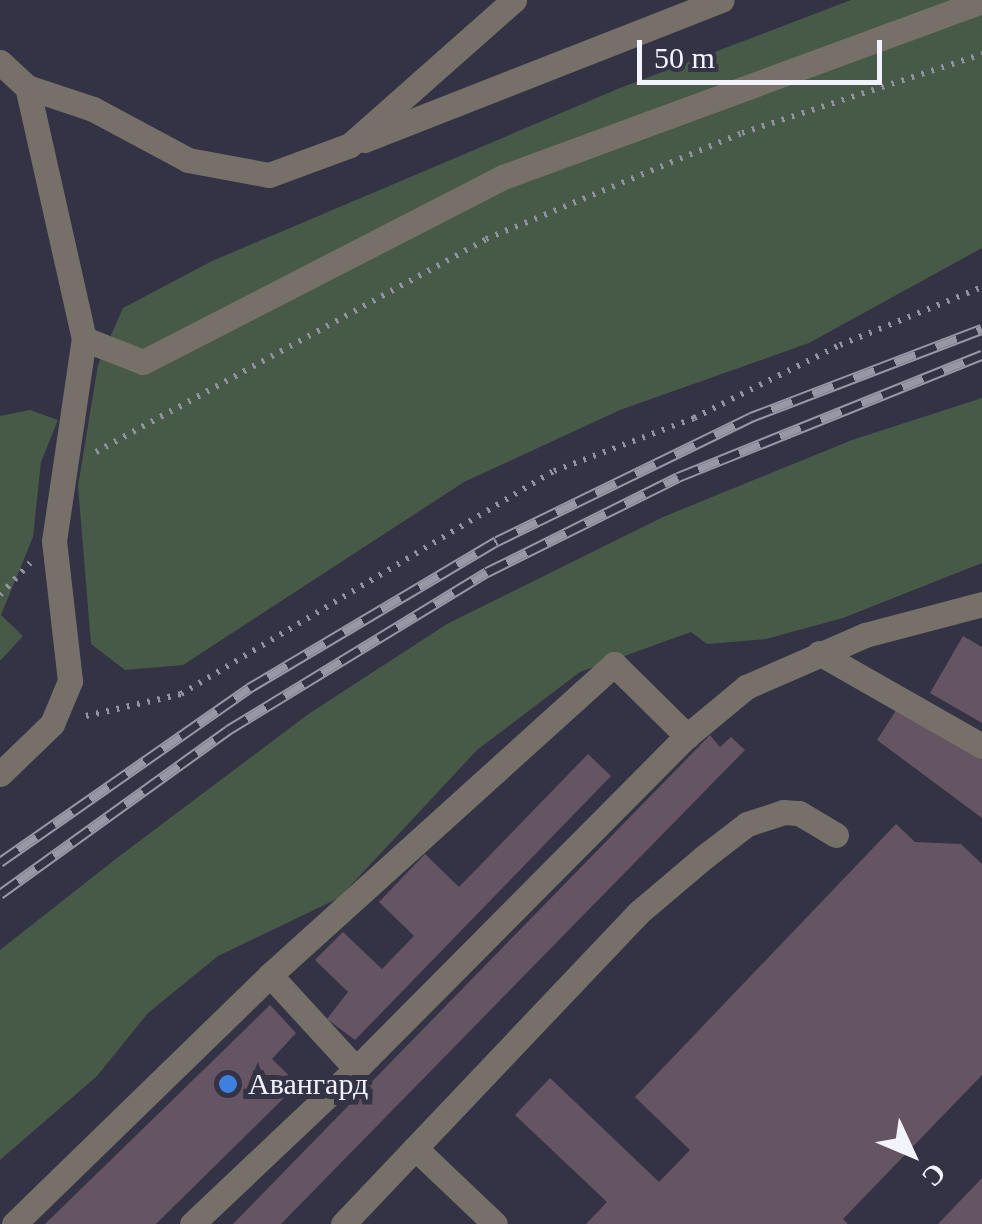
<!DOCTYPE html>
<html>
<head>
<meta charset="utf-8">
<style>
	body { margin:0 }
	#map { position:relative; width:982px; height:1224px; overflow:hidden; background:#343345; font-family:"Times New Roman",serif }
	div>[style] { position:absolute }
	.green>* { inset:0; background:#465a47 }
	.building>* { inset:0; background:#655462 }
	.path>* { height:6px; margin-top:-3px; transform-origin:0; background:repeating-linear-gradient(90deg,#9292a1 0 2.5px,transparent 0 10.5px) }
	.minor>* { height:25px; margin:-12.5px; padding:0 12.5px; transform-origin:12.5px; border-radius:12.5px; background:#777069 }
	.rail>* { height:11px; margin-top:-5.5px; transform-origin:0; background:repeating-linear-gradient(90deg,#343345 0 22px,#9797a6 0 44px); box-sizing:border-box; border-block:2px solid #9797a6 }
	.dots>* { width:28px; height:28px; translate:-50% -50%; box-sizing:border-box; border:5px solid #343345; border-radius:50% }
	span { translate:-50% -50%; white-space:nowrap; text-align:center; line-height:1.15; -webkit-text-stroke:10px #343345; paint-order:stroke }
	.poi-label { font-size:30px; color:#f3f3ff }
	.left { translate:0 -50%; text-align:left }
	.north { position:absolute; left:862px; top:1104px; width:100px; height:100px; -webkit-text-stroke:8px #343345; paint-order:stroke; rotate:134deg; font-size:28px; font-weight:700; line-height:40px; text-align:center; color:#f3f3ff }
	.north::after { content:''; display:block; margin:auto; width:35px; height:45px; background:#f3f3ff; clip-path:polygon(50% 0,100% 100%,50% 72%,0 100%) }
	.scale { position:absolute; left:637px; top:40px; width:245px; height:45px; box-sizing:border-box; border:5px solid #f3f3ff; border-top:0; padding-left:12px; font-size:30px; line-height:35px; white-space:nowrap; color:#f3f3ff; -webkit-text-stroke:8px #343345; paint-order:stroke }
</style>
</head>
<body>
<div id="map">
	<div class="green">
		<div style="clip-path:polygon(851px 0,982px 0,982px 248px,809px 343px,620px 410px,464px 482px,183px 665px,125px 670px,91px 644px,78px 486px,98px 365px,123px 308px,212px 261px,620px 88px)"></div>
		<div style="clip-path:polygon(982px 398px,982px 563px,843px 618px,766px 639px,707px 644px,691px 632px,580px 672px,477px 750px,339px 898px,218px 956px,148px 1013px,97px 1076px,0 1160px,0 950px,117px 858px,307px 715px,447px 624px,663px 517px,852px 440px)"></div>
		<div style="clip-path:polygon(30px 410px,58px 420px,41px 462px,33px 537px,1px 615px,23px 636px,0 661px,0 416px)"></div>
	</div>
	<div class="building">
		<div style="clip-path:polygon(963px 636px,982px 647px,982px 723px,930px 693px)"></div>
		<div style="clip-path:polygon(897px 709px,982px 760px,982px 818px,877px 740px)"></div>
		<div style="clip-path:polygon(710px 735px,720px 747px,731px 737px,745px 750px,281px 1224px,233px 1224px)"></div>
		<div style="clip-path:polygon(588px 754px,611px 776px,355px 1040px,327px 1019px,348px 992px,315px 960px,343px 932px,382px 969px,414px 936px,379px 902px,425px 854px,459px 887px)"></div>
		<div style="clip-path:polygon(896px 824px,915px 842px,961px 844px,982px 864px,982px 1075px,843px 1219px,848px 1224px,586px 1224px,607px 1202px,515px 1115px,550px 1078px,659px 1182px,690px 1150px,635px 1097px)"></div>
		<div style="clip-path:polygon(270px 1005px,296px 1033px,272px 1059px,298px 1084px,156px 1224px,45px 1224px)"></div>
		<div style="clip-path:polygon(982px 1178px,982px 1224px,938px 1224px)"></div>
	</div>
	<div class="path">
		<div style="left:96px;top:452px;width:444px;rotate:-28.6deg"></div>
		<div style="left:486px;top:239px;width:277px;rotate:-22.5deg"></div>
		<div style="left:742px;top:133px;width:253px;rotate:-18.2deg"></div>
		<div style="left:0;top:595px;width:44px;rotate:-46.8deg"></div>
		<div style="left:86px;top:716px;width:98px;rotate:-13deg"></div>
		<div style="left:181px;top:694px;width:435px;rotate:-30.9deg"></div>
		<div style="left:554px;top:471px;width:150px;rotate:-20.7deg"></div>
		<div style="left:694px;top:418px;width:163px;rotate:-26.6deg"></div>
		<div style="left:840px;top:345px;width:153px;rotate:-22.2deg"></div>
	</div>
	<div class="minor">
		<div style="left:0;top:62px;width:37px;rotate:43deg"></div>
		<div style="left:27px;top:87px;width:70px;rotate:18.4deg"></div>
		<div style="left:93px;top:109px;width:108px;rotate:28.2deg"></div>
		<div style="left:188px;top:160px;width:82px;rotate:10.5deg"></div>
		<div style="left:269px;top:175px;width:86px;rotate:-20.3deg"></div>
		<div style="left:350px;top:145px;width:219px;rotate:-41.5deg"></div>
		<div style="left:364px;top:140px;width:384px;rotate:-21.4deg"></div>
		<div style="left:84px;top:339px;width:63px;rotate:21.3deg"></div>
		<div style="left:143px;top:362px;width:405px;rotate:-27.2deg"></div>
		<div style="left:503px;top:177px;width:510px;rotate:-20.17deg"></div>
		<div style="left:819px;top:653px;width:188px;rotate:29.7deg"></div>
		<div style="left:0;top:774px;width:72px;rotate:-43.9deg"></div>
		<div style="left:52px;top:724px;width:47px;rotate:-67.3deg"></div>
		<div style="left:70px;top:681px;width:141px;rotate:-96.5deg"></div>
		<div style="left:54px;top:541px;width:204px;rotate:-81.6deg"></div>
		<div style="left:84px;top:339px;width:258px;rotate:-102.7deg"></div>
		<div style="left:270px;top:975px;width:464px;rotate:-42.1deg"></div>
		<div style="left:614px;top:664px;width:103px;rotate:44.6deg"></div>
		<div style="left:415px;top:1148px;width:110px;rotate:43.5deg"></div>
		<div style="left:14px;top:1224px;width:357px;rotate:-44.2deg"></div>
		<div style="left:270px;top:975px;width:127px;rotate:47.5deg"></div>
		<div style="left:192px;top:1224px;width:226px;rotate:-43.4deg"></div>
		<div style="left:356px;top:1069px;width:470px;rotate:-45.2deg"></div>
		<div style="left:687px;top:736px;width:77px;rotate:-39.7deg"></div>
		<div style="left:746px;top:687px;width:130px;rotate:-23.6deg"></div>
		<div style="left:865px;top:635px;width:121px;rotate:-14.8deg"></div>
		<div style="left:343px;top:1224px;width:429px;rotate:-46.5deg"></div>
		<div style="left:638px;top:913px;width:87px;rotate:-40.3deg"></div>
		<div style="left:704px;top:857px;width:54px;rotate:-37.5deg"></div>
		<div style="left:747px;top:824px;width:38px;rotate:-18deg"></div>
		<div style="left:783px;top:812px;width:16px;rotate:4deg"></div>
		<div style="left:799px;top:813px;width:43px;rotate:30.7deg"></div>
	</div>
	<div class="rail">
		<div style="left:0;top:862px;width:304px;rotate:-34.9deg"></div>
		<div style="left:249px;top:688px;width:288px;rotate:-30.7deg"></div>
		<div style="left:497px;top:541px;width:283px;rotate:-26deg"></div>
		<div style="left:751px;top:417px;width:247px;rotate:-20.9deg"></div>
		<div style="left:0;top:894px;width:281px;rotate:-35.7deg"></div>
		<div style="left:228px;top:730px;width:303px;rotate:-31.4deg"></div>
		<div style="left:487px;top:572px;width:213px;rotate:-26.4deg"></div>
		<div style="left:678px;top:477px;width:328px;rotate:-21.9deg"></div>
	</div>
	<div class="dots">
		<div style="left:228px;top:1084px;background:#3f7fe0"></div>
	</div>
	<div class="poi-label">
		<span class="left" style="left:248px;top:1084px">Авангард</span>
	</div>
	<div class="north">С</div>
	<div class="scale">50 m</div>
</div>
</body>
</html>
